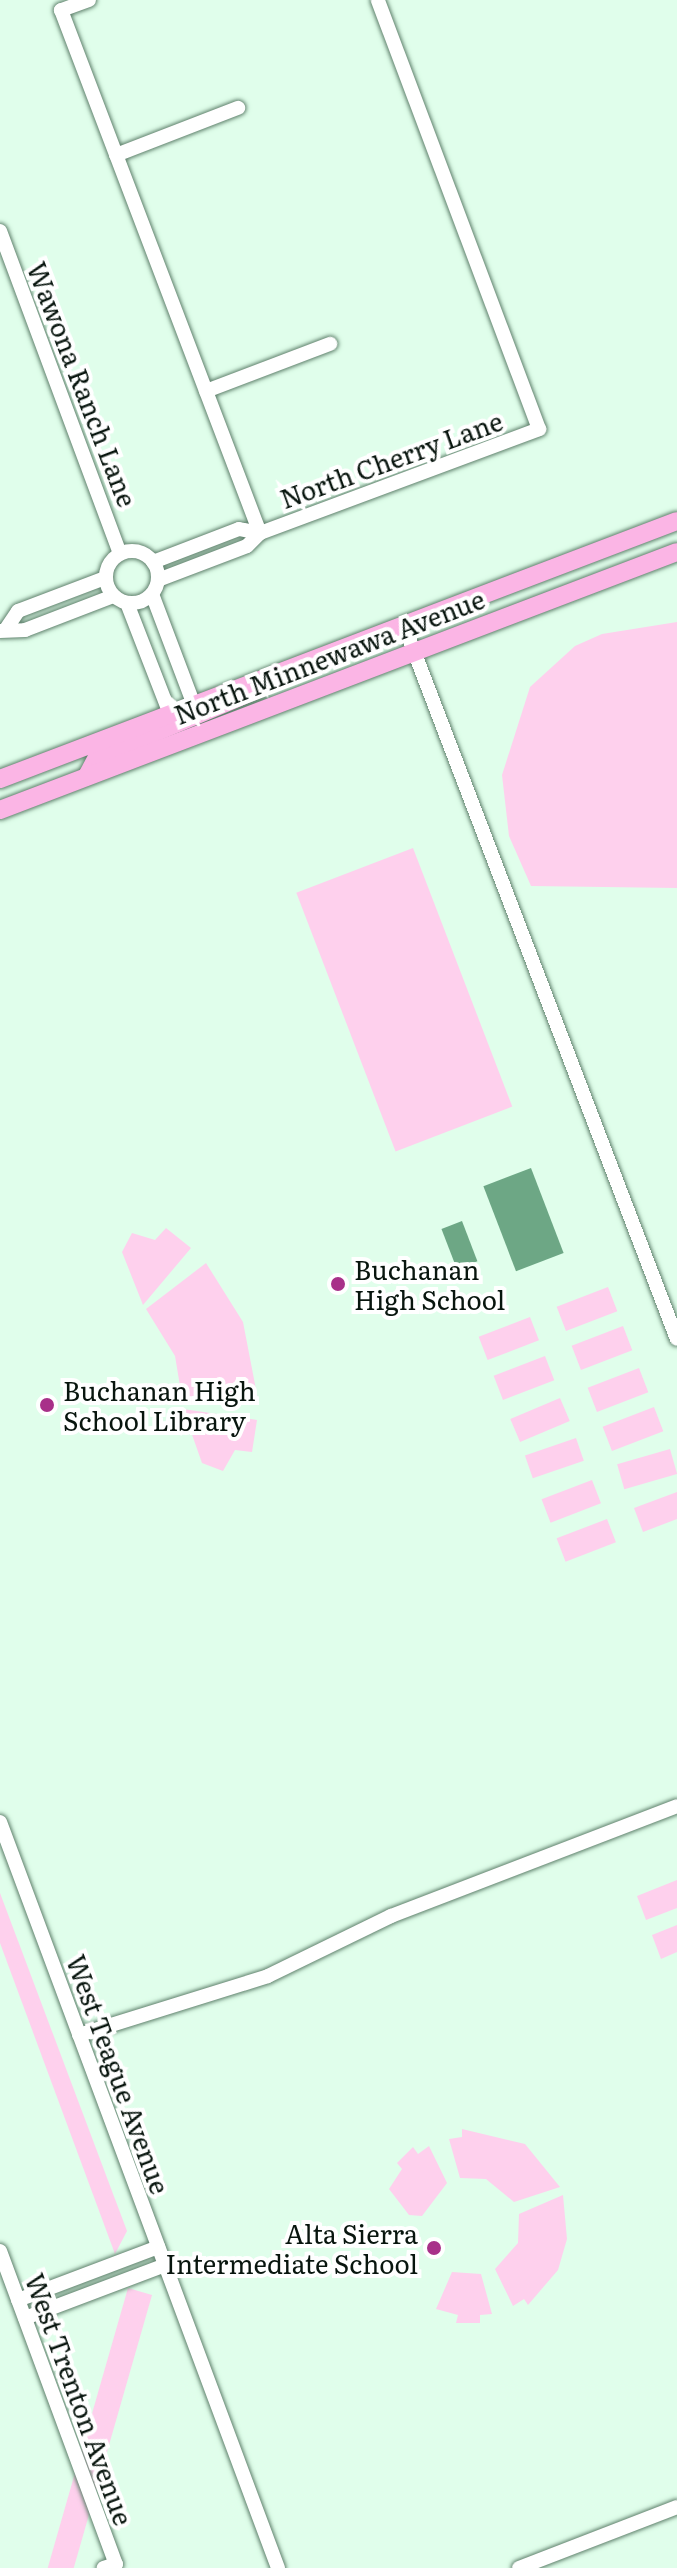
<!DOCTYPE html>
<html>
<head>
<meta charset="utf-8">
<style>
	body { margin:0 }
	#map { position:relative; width:677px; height:2568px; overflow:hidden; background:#e0feeb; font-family:Literata,serif }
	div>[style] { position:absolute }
	.green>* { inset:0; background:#fed0ed; transform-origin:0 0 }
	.water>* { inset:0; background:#6da785; transform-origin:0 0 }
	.roads { filter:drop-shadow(0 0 2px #5f816c) drop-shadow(0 0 2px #5f816c) }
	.minor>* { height:14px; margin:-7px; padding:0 7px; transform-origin:7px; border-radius:7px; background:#fff }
	.minor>.ring { margin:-7px; padding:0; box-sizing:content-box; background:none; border:14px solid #fff; border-radius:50% }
	.major>* { height:18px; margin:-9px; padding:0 9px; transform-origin:9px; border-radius:9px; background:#fbb5e5 }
	.dots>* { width:22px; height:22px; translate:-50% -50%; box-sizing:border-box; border:4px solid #fff; border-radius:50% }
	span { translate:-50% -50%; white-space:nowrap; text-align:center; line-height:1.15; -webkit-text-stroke:8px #fff; paint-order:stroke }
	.street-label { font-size:26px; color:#08150e }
	.poi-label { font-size:26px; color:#08150e }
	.left { translate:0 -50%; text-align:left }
	.right { translate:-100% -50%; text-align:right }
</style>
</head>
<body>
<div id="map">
	<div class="green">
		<div style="clip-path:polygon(677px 622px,677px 888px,531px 886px,509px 836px,502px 775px,530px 687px,575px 646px,602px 634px)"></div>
		<div style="left:413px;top:848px;width:277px;height:125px;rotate:69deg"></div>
		<div style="clip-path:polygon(166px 1228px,191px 1248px,143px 1305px,122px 1252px,132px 1233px,155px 1240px)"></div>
		<div style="clip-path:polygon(206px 1263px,243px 1322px,258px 1400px,183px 1404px,175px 1356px,146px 1309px)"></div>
		<div style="left:608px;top:1287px;width:26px;height:55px;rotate:69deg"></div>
		<div style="left:530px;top:1317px;width:25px;height:55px;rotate:69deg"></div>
		<div style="left:623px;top:1326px;width:26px;height:55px;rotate:69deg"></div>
		<div style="left:545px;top:1356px;width:26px;height:55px;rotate:69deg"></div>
		<div style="left:639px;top:1368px;width:26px;height:55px;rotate:69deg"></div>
		<div style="left:560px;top:1398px;width:25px;height:54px;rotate:67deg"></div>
		<div style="left:654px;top:1407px;width:26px;height:55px;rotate:69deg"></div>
		<div style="clip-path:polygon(183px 1409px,257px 1420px,252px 1452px,235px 1450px,223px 1471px,202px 1463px)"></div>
		<div style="left:576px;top:1438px;width:24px;height:54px;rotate:71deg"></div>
		<div style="left:670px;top:1449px;width:26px;height:55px;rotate:74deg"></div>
		<div style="left:592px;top:1480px;width:25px;height:54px;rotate:69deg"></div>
		<div style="clip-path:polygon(677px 1492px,677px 1519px,643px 1532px,634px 1508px)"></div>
		<div style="left:607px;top:1519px;width:25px;height:54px;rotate:69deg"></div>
		<div style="clip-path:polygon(677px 1880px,677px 1908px,646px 1920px,637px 1896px)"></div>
		<div style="clip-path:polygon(0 1893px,127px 2231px,115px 2254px,0 1943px)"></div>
		<div style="clip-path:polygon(677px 1925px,677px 1952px,661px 1959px,652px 1935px)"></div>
		<div style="clip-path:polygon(462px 2129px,525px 2144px,560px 2187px,514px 2202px,486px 2179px,460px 2178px,449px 2139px,462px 2137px)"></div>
		<div style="clip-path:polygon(429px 2146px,447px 2183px,422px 2216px,409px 2215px,389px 2189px,402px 2169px,397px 2163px,413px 2147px,418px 2154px)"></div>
		<div style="clip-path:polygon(563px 2195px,567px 2239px,558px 2270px,528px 2305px,524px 2299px,513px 2306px,495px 2269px,518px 2243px,519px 2214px)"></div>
		<div style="clip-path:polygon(452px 2272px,481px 2274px,492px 2314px,480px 2315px,480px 2323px,456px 2323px,458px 2315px,436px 2309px)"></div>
		<div style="left:128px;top:2288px;width:25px;height:299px;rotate:16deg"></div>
	</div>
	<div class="water">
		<div style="left:531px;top:1168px;width:91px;height:51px;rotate:69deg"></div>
		<div style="left:462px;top:1221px;width:43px;height:22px;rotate:69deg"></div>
	</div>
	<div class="roads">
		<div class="minor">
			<div style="left:89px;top:0;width:30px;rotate:160deg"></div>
			<div style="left:61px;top:10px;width:560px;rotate:69.17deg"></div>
			<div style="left:116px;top:155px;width:131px;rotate:-21.1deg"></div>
			<div style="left:0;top:231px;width:344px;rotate:69.6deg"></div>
			<div style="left:206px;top:391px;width:133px;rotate:-20.8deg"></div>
			<div class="ring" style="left:106px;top:551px;width:38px;height:38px"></div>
			<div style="left:153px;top:562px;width:92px;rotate:-21deg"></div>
			<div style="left:239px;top:529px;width:21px;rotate:11deg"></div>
			<div style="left:158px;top:580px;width:95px;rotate:-20.9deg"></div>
			<div style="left:247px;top:546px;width:18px;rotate:-45deg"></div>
			<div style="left:260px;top:533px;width:298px;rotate:-20.4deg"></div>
			<div style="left:539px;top:429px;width:458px;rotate:-110.6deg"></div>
			<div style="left:152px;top:594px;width:119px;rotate:69.3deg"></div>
			<div style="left:127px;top:603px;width:119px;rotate:68.8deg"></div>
			<div style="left:404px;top:625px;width:764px;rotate:69.08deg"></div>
			<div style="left:6px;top:629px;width:22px;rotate:-56deg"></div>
			<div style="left:18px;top:611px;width:93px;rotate:-20.8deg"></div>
			<div style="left:0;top:631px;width:25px;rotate:-2deg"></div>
			<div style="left:25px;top:630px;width:94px;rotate:-21.1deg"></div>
			<div style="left:0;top:1822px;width:796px;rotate:69.56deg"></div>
			<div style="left:79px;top:2035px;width:198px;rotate:-17.3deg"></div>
			<div style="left:268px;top:1976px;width:137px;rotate:-26deg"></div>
			<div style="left:391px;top:1916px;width:306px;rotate:-21deg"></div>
			<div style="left:0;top:2251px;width:334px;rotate:69.7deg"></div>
			<div style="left:116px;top:2564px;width:13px;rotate:162deg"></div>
			<div style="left:18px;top:2300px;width:150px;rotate:-20.7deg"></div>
			<div style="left:25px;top:2318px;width:150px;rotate:-20.7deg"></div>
			<div style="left:519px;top:2568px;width:169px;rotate:-21.1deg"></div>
		</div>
		<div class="major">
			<div style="left:87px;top:776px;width:21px;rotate:-62deg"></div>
			<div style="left:97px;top:757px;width:176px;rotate:-22.8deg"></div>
			<div style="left:0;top:779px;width:724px;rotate:-20.86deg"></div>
			<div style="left:0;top:810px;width:724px;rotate:-20.86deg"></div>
		</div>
	</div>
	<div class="dots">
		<div style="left:338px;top:1284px;background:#a83189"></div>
		<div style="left:47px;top:1405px;background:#a83189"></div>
		<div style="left:434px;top:2248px;background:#a83189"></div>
	</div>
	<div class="street-label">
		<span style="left:83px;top:384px;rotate:69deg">Wawona Ranch Lane</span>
		<span style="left:391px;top:459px;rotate:-20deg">North Cherry Lane</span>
		<span style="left:329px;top:656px;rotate:-21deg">North Minnewawa Avenue</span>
		<span style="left:119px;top:2074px;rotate:70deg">West Teague Avenue</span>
		<span style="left:80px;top:2399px;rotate:70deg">West Trenton Avenue</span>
	</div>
	<div class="poi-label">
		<span class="left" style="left:354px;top:1284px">Buchanan<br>High School</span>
		<span class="left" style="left:63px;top:1405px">Buchanan High<br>School Library</span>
		<span class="right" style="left:418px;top:2248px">Alta Sierra<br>Intermediate School</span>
	</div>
</div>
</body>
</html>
